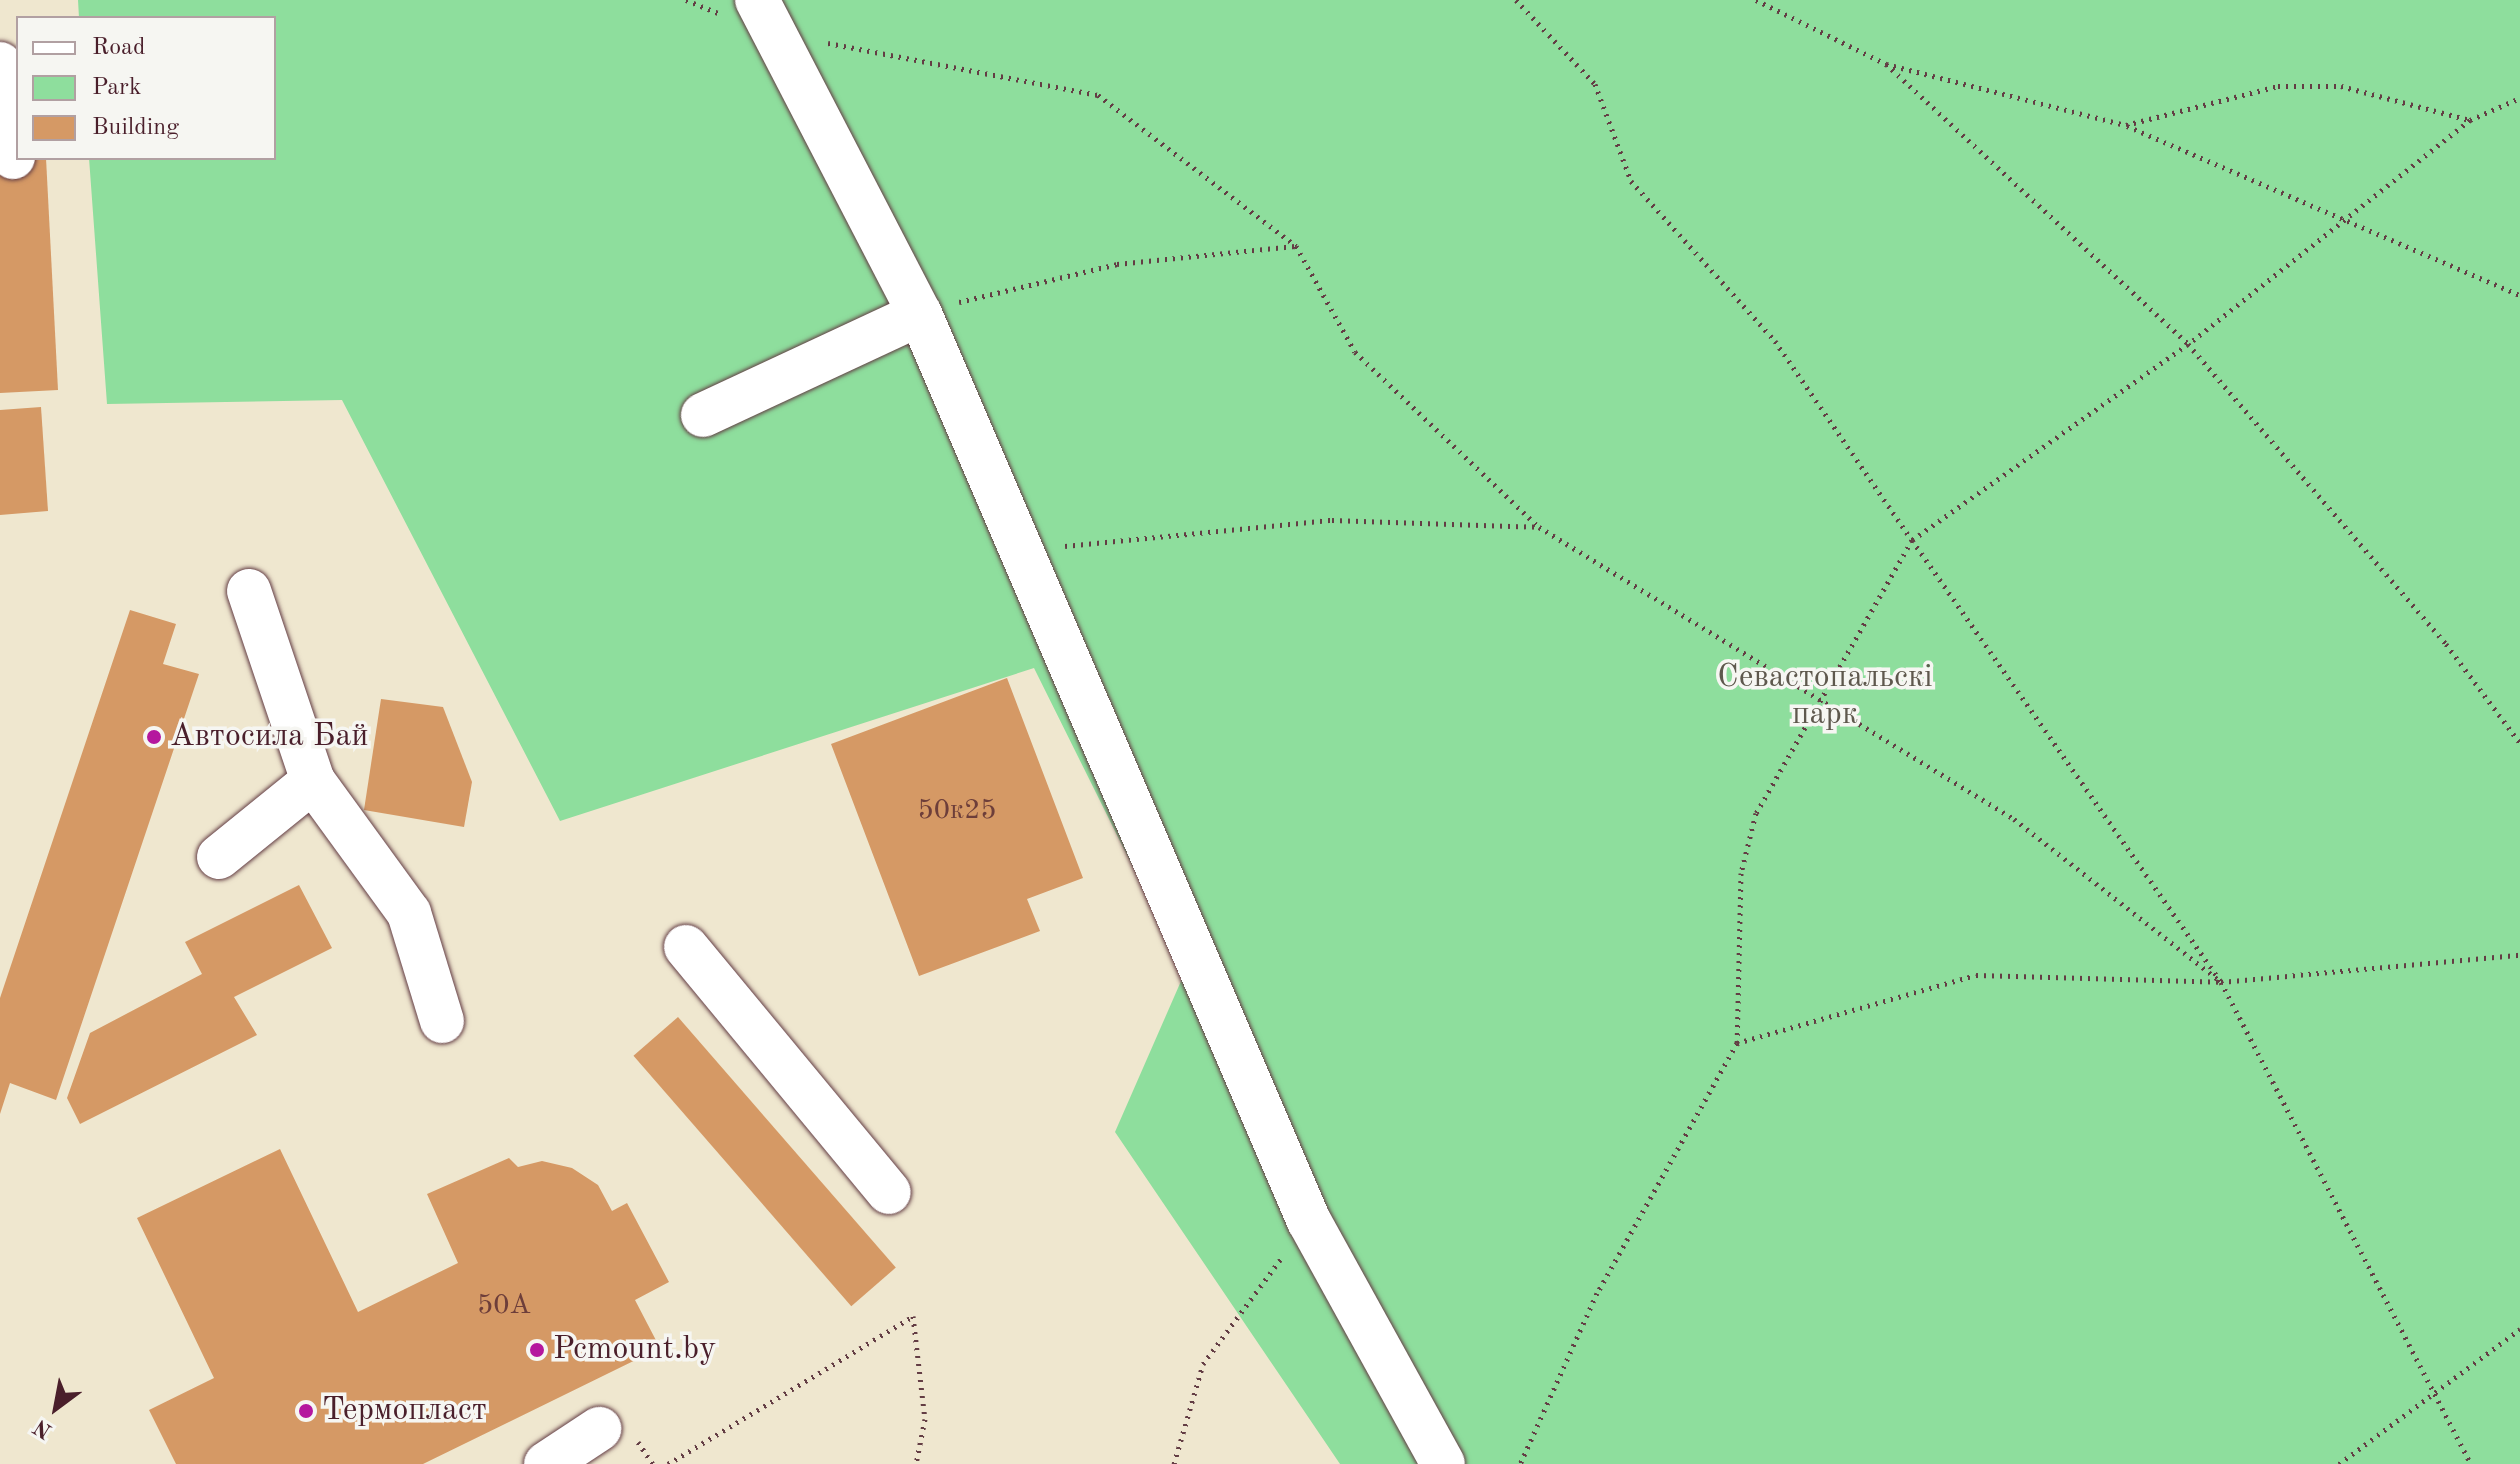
<!DOCTYPE html>
<html>
<head>
<meta charset="utf-8">
<style>
	body { margin:0 }
	#map { position:relative; width:2520px; height:1464px; overflow:hidden; background:#efe7cf; font-family:"Old Standard TT",serif }
	div>[style] { position:absolute }
	.green>* { inset:0; background:#8ede9d }
	.building>* { inset:0; background:#d59965; transform-origin:0 0 }
	.path>* { height:5px; margin-top:-2.5px; transform-origin:0; background:repeating-linear-gradient(90deg,#633d44 0 2px,transparent 0 8px) }
	.roads { filter:drop-shadow(0 0 2px #633d44) drop-shadow(0 0 2px #633d44) }
	.minor>* { height:44px; margin:-22px; padding:0 22px; transform-origin:22px; border-radius:22px; background:#fff }
	.dots>* { width:22px; height:22px; translate:-50% -50%; box-sizing:border-box; border:4px solid #f6f6f2; border-radius:50% }
	span { translate:-50% -50%; white-space:nowrap; text-align:center; line-height:1.15; -webkit-text-stroke:7px #f6f6f2; paint-order:stroke }
	.number-label { font-size:28px; color:#6d3e3a }
	.number-label span { -webkit-text-stroke-width:0 }
	.park-label { font-size:32px; color:#5e584d }
	.poi-label { font-size:32px; color:#4a1f2b }
	.left { translate:0 -50%; text-align:left }
	.legend { position:absolute; left:16px; top:16px; width:260px; height:144px; box-sizing:border-box; background:#f6f6f2; border:2px solid #b1a0a2; margin:0; padding:10px 14px; list-style:none; font-size:24px; color:#4a1f2b }
	.legend li { display:flex; align-items:center; gap:16px; height:40px }
	.legend b { width:40px; border:2px solid #b1a0a2 }
	.north { position:absolute; left:16px; top:1368px; width:80px; height:80px; -webkit-text-stroke:6px #f6f6f2; paint-order:stroke; rotate:212deg; font-size:22px; font-weight:700; line-height:32px; text-align:center; color:#4a1f2b }
	.north::after { content:''; display:block; margin:auto; width:28px; height:36px; background:#4a1f2b; clip-path:polygon(50% 0,100% 100%,50% 72%,0 100%) }
</style>
</head>
<body>
<div id="map">
	<div class="green">
		<div style="clip-path:polygon(78px 0,2520px 0,2520px 1464px,1340px 1464px,1115px 1132px,1185px 972px,1034px 668px,560px 821px,342px 400px,107px 404px,89px 158px,274px 158px,274px 18px,79px 18px)"></div>
	</div>
	<div class="building">
		<div style="clip-path:polygon(0 158px,46px 158px,58px 390px,0 393px)"></div>
		<div style="clip-path:polygon(41px 407px,48px 511px,0 515px,0 410px)"></div>
		<div style="clip-path:polygon(130px 610px,176px 624px,163px 664px,199px 674px,56px 1100px,10px 1083px,0 1114px,0 998px)"></div>
		<div style="clip-path:polygon(1007px 678px,1083px 878px,1027px 899px,1040px 931px,919px 976px,831px 744px)"></div>
		<div style="clip-path:polygon(381px 699px,443px 707px,472px 782px,464px 827px,364px 810px)"></div>
		<div style="clip-path:polygon(299px 885px,332px 948px,234px 997px,257px 1035px,80px 1124px,67px 1098px,90px 1033px,202px 974px,185px 942px)"></div>
		<div style="left:678px;top:1017px;width:332px;height:59px;rotate:49deg"></div>
		<div style="clip-path:polygon(280px 1149px,358px 1312px,458px 1263px,427px 1194px,509px 1158px,518px 1167px,542px 1161px,572px 1168px,598px 1185px,612px 1211px,627px 1203px,669px 1282px,635px 1300px,660px 1348px,423px 1464px,176px 1464px,149px 1410px,214px 1378px,137px 1218px)"></div>
	</div>
	<div class="path">
		<div style="left:686px;top:0;width:35px;rotate:22deg"></div>
		<div style="left:1516px;top:0;width:115px;rotate:46.8deg"></div>
		<div style="left:1595px;top:84px;width:103px;rotate:69.6deg"></div>
		<div style="left:1631px;top:181px;width:215px;rotate:48deg"></div>
		<div style="left:1775px;top:341px;width:242px;rotate:55.5deg"></div>
		<div style="left:1912px;top:540px;width:314px;rotate:119.7deg"></div>
		<div style="left:1756px;top:813px;width:62px;rotate:104deg"></div>
		<div style="left:1741px;top:873px;width:170px;rotate:91.3deg"></div>
		<div style="left:1737px;top:1043px;width:287px;rotate:119.2deg"></div>
		<div style="left:1597px;top:1293px;width:188px;rotate:114.2deg"></div>
		<div style="left:1756px;top:0;width:145px;rotate:26.2deg"></div>
		<div style="left:1886px;top:64px;width:248px;rotate:14.3deg"></div>
		<div style="left:2126px;top:125px;width:157px;rotate:-14.4deg"></div>
		<div style="left:2278px;top:86px;width:63px"></div>
		<div style="left:2341px;top:86px;width:133px;rotate:14.8deg"></div>
		<div style="left:2470px;top:120px;width:55px;rotate:-23.7deg"></div>
		<div style="left:828px;top:43px;width:275px;rotate:10.9deg"></div>
		<div style="left:1098px;top:95px;width:249px;rotate:37.3deg"></div>
		<div style="left:1296px;top:246px;width:121px;rotate:60.9deg"></div>
		<div style="left:1355px;top:352px;width:254px;rotate:43.6deg"></div>
		<div style="left:1539px;top:527px;width:558px;rotate:31.58deg"></div>
		<div style="left:2014px;top:819px;width:263px;rotate:38.2deg"></div>
		<div style="left:2221px;top:982px;width:300px;rotate:-5.2deg"></div>
		<div style="left:1886px;top:64px;width:412px;rotate:42.8deg"></div>
		<div style="left:2188px;top:344px;width:396px;rotate:49.3deg"></div>
		<div style="left:2446px;top:644px;width:124px;rotate:53.2deg"></div>
		<div style="left:2470px;top:120px;width:360px;rotate:141.5deg"></div>
		<div style="left:2188px;top:344px;width:339px;rotate:144.6deg"></div>
		<div style="left:1912px;top:540px;width:539px;rotate:55.04deg"></div>
		<div style="left:2221px;top:982px;width:543px;rotate:62.59deg"></div>
		<div style="left:2127px;top:126px;width:428px;rotate:23.3deg"></div>
		<div style="left:959px;top:302px;width:163px;rotate:-13.5deg"></div>
		<div style="left:1117px;top:264px;width:179px;rotate:-5.8deg"></div>
		<div style="left:1065px;top:546px;width:268px;rotate:-5.6deg"></div>
		<div style="left:1332px;top:520px;width:206px;rotate:1.9deg"></div>
		<div style="left:1737px;top:1043px;width:248px;rotate:-15.9deg"></div>
		<div style="left:1976px;top:975px;width:244px;rotate:1.6deg"></div>
		<div style="left:638px;top:1442px;width:27px;rotate:56deg"></div>
		<div style="left:668px;top:1464px;width:286px;rotate:-31.1deg"></div>
		<div style="left:913px;top:1316px;width:104px;rotate:83.4deg"></div>
		<div style="left:925px;top:1419px;width:46px;rotate:101.3deg"></div>
		<div style="left:1174px;top:1464px;width:104px;rotate:-73.8deg"></div>
		<div style="left:1203px;top:1364px;width:134px;rotate:-53.5deg"></div>
		<div style="left:2339px;top:1464px;width:226px;rotate:-36.7deg"></div>
	</div>
	<div class="roads">
		<div class="minor">
			<div style="left:757px;top:0;width:354px;rotate:62.6deg"></div>
			<div style="left:920px;top:314px;width:987px;rotate:66.79deg"></div>
			<div style="left:1309px;top:1221px;width:277px;rotate:61.1deg"></div>
			<div style="left:0;top:64px;width:94px;rotate:82deg"></div>
			<div style="left:703px;top:415px;width:239px;rotate:-25deg"></div>
			<div style="left:249px;top:591px;width:200px;rotate:71.4deg"></div>
			<div style="left:219px;top:857px;width:121px;rotate:-39deg"></div>
			<div style="left:313px;top:781px;width:163px;rotate:54deg"></div>
			<div style="left:409px;top:913px;width:113px;rotate:73deg"></div>
			<div style="left:686px;top:947px;width:318px;rotate:50.4deg"></div>
			<div style="left:546px;top:1464px;width:64px;rotate:-33.4deg"></div>
		</div>
	</div>
	<div class="dots">
		<div style="left:154px;top:737px;background:#b5179e"></div>
		<div style="left:537px;top:1350px;background:#b5179e"></div>
		<div style="left:306px;top:1411px;background:#b5179e"></div>
	</div>
	<div class="number-label">
		<span style="left:957px;top:811px">50к25</span>
		<span style="left:504px;top:1306px">50А</span>
	</div>
	<div class="park-label">
		<span style="left:1825px;top:697px">Севастопальскі<br>парк</span>
	</div>
	<div class="poi-label">
		<span class="left" style="left:170px;top:737px">Автосила Бай</span>
		<span class="left" style="left:553px;top:1350px">Pcmount.by</span>
		<span class="left" style="left:322px;top:1411px">Термопласт</span>
	</div>
	<ul class="legend">
	<li><b style="height:10px;background:#fff"></b>Road</li>
	<li><b style="height:22px;background:#8ede9d"></b>Park</li>
	<li><b style="height:22px;background:#d59965"></b>Building</li>
	</ul>
	<div class="north">N</div>
</div>
</body>
</html>
